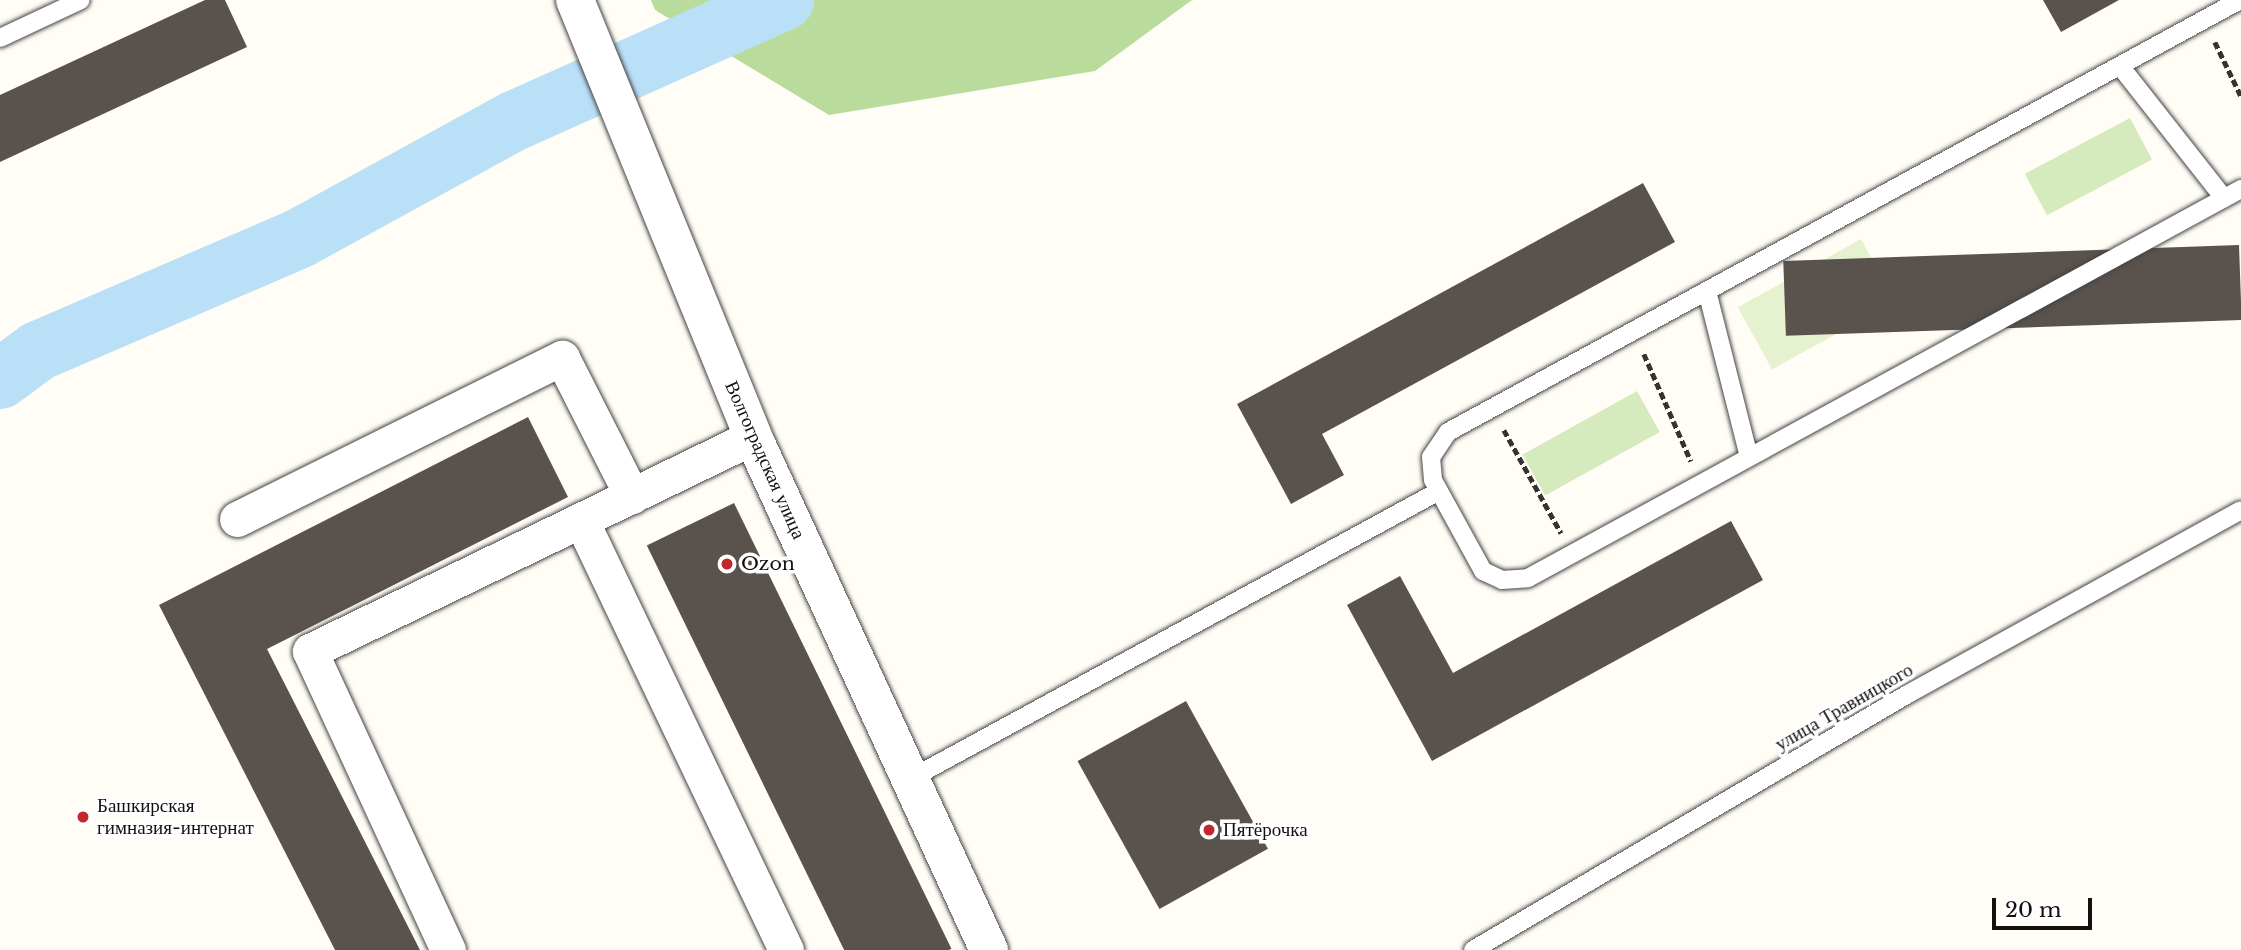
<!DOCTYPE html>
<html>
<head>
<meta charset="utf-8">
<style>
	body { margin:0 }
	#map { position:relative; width:2241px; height:950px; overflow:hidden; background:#fffdf5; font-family:"Libre Baskerville",serif }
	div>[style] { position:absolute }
	.green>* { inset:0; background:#d5ebbd; transform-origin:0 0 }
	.forest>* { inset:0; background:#b9dc9c }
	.pitch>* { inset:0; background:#e6f2cf; transform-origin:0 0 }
	.river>* { height:60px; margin:-30px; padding:0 30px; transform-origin:30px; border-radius:30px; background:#b9e0f7 }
	.building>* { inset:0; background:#5a524d; transform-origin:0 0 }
	.path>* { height:4.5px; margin-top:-2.25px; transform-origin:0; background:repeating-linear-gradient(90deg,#333 0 7px,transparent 0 10.5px) }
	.roads { filter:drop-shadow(0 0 2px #444) drop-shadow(0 0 2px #444) }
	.service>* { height:18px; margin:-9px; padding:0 9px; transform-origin:9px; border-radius:9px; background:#fff }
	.minor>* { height:35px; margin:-17.5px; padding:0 17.5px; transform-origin:17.5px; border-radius:17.5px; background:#fff }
	.tertiary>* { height:38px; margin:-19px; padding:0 19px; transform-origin:19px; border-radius:19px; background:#fff }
	.dots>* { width:19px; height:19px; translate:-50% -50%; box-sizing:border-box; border:4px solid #fff; border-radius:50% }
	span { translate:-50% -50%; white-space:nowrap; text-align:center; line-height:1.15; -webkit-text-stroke:7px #fff; paint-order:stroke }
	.street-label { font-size:19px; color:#111 }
	.poi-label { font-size:19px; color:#111 }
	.left { translate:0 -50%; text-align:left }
	.scale { position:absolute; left:1992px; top:898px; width:100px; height:32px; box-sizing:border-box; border:4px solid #111; border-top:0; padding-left:9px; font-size:21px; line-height:24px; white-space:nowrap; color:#111; -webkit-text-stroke:5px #fff; paint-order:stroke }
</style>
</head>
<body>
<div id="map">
	<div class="green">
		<div style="left:2130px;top:118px;width:47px;height:119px;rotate:62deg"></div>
		<div style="left:1637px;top:391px;width:47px;height:131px;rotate:61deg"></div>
	</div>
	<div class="forest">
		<div style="clip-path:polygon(651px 0,1192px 0,1095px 71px,829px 115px,655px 10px)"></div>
	</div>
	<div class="pitch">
		<div style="left:1861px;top:239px;width:71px;height:141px;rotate:61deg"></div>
	</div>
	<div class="river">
		<div style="left:0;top:379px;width:47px;rotate:-36.4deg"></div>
		<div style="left:38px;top:351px;width:285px;rotate:-23.3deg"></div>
		<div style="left:300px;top:238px;width:244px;rotate:-28.7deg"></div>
		<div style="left:514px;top:121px;width:296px;rotate:-24.1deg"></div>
	</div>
	<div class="building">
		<div style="clip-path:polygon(205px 0,225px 0,247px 47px,0 162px,0 95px)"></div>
		<div style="clip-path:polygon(2043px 0,2119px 0,2061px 32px)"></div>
		<div style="clip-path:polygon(1643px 183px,1675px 242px,1322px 434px,1344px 475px,1291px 504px,1237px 404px)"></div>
		<div style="left:2239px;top:245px;width:75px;height:456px;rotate:88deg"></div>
		<div style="clip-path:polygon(528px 417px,568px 497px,267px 649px,420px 950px,335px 950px,159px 605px)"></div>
		<div style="left:734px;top:503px;width:496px;height:97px;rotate:64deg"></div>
		<div style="clip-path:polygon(1731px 521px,1763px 580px,1432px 761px,1347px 605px,1400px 576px,1453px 673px)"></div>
		<div style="left:1186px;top:701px;width:169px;height:124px;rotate:61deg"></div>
	</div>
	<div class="path">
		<div style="left:2215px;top:42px;width:60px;rotate:64.3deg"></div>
		<div style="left:1644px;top:354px;width:117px;rotate:66.3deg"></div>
		<div style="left:1504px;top:430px;width:118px;rotate:61deg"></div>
	</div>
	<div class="roads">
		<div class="service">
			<div style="left:2240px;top:0;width:902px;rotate:151.39deg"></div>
			<div style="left:1448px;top:432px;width:30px;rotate:124deg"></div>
			<div style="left:1431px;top:457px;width:23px;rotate:85deg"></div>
			<div style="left:1433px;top:480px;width:104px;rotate:61.2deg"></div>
			<div style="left:1483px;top:571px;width:21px;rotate:25deg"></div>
			<div style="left:1502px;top:580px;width:26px;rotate:-4deg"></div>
			<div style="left:1528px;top:578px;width:812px;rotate:-28.62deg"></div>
			<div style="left:0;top:38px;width:89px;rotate:-25.1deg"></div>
			<div style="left:2120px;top:66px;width:168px;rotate:51.8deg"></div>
			<div style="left:1707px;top:291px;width:171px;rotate:75.8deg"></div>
			<div style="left:910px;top:779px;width:602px;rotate:-28.56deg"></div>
			<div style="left:1473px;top:950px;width:505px;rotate:-30.48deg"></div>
			<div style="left:1908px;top:694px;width:380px;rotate:-28.9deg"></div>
		</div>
		<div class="minor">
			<div style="left:237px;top:519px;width:363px;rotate:-26.4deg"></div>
			<div style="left:562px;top:358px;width:155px;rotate:63.1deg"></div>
			<div style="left:581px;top:520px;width:476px;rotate:64.5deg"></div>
			<div style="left:448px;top:950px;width:329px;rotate:-114.8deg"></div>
			<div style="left:310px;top:651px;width:492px;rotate:-25.8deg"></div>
		</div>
		<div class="tertiary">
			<div style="left:575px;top:0;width:472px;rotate:67.8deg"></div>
			<div style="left:753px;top:437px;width:565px;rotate:65.3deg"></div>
		</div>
	</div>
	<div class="dots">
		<div style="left:727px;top:564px;background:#c4262e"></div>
		<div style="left:83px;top:817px;background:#c4262e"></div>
		<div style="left:1209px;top:830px;background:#c4262e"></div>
	</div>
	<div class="street-label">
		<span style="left:765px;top:460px;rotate:66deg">Волгоградская улица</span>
		<span style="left:1844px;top:707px;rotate:-30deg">улица Травницкого</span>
	</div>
	<div class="poi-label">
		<span class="left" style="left:741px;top:564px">Ozon</span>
		<span class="left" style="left:97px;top:817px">Башкирская<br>гимназия-интернат</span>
		<span class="left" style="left:1223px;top:830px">Пятёрочка</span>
	</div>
	<div class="scale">20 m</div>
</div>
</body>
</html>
